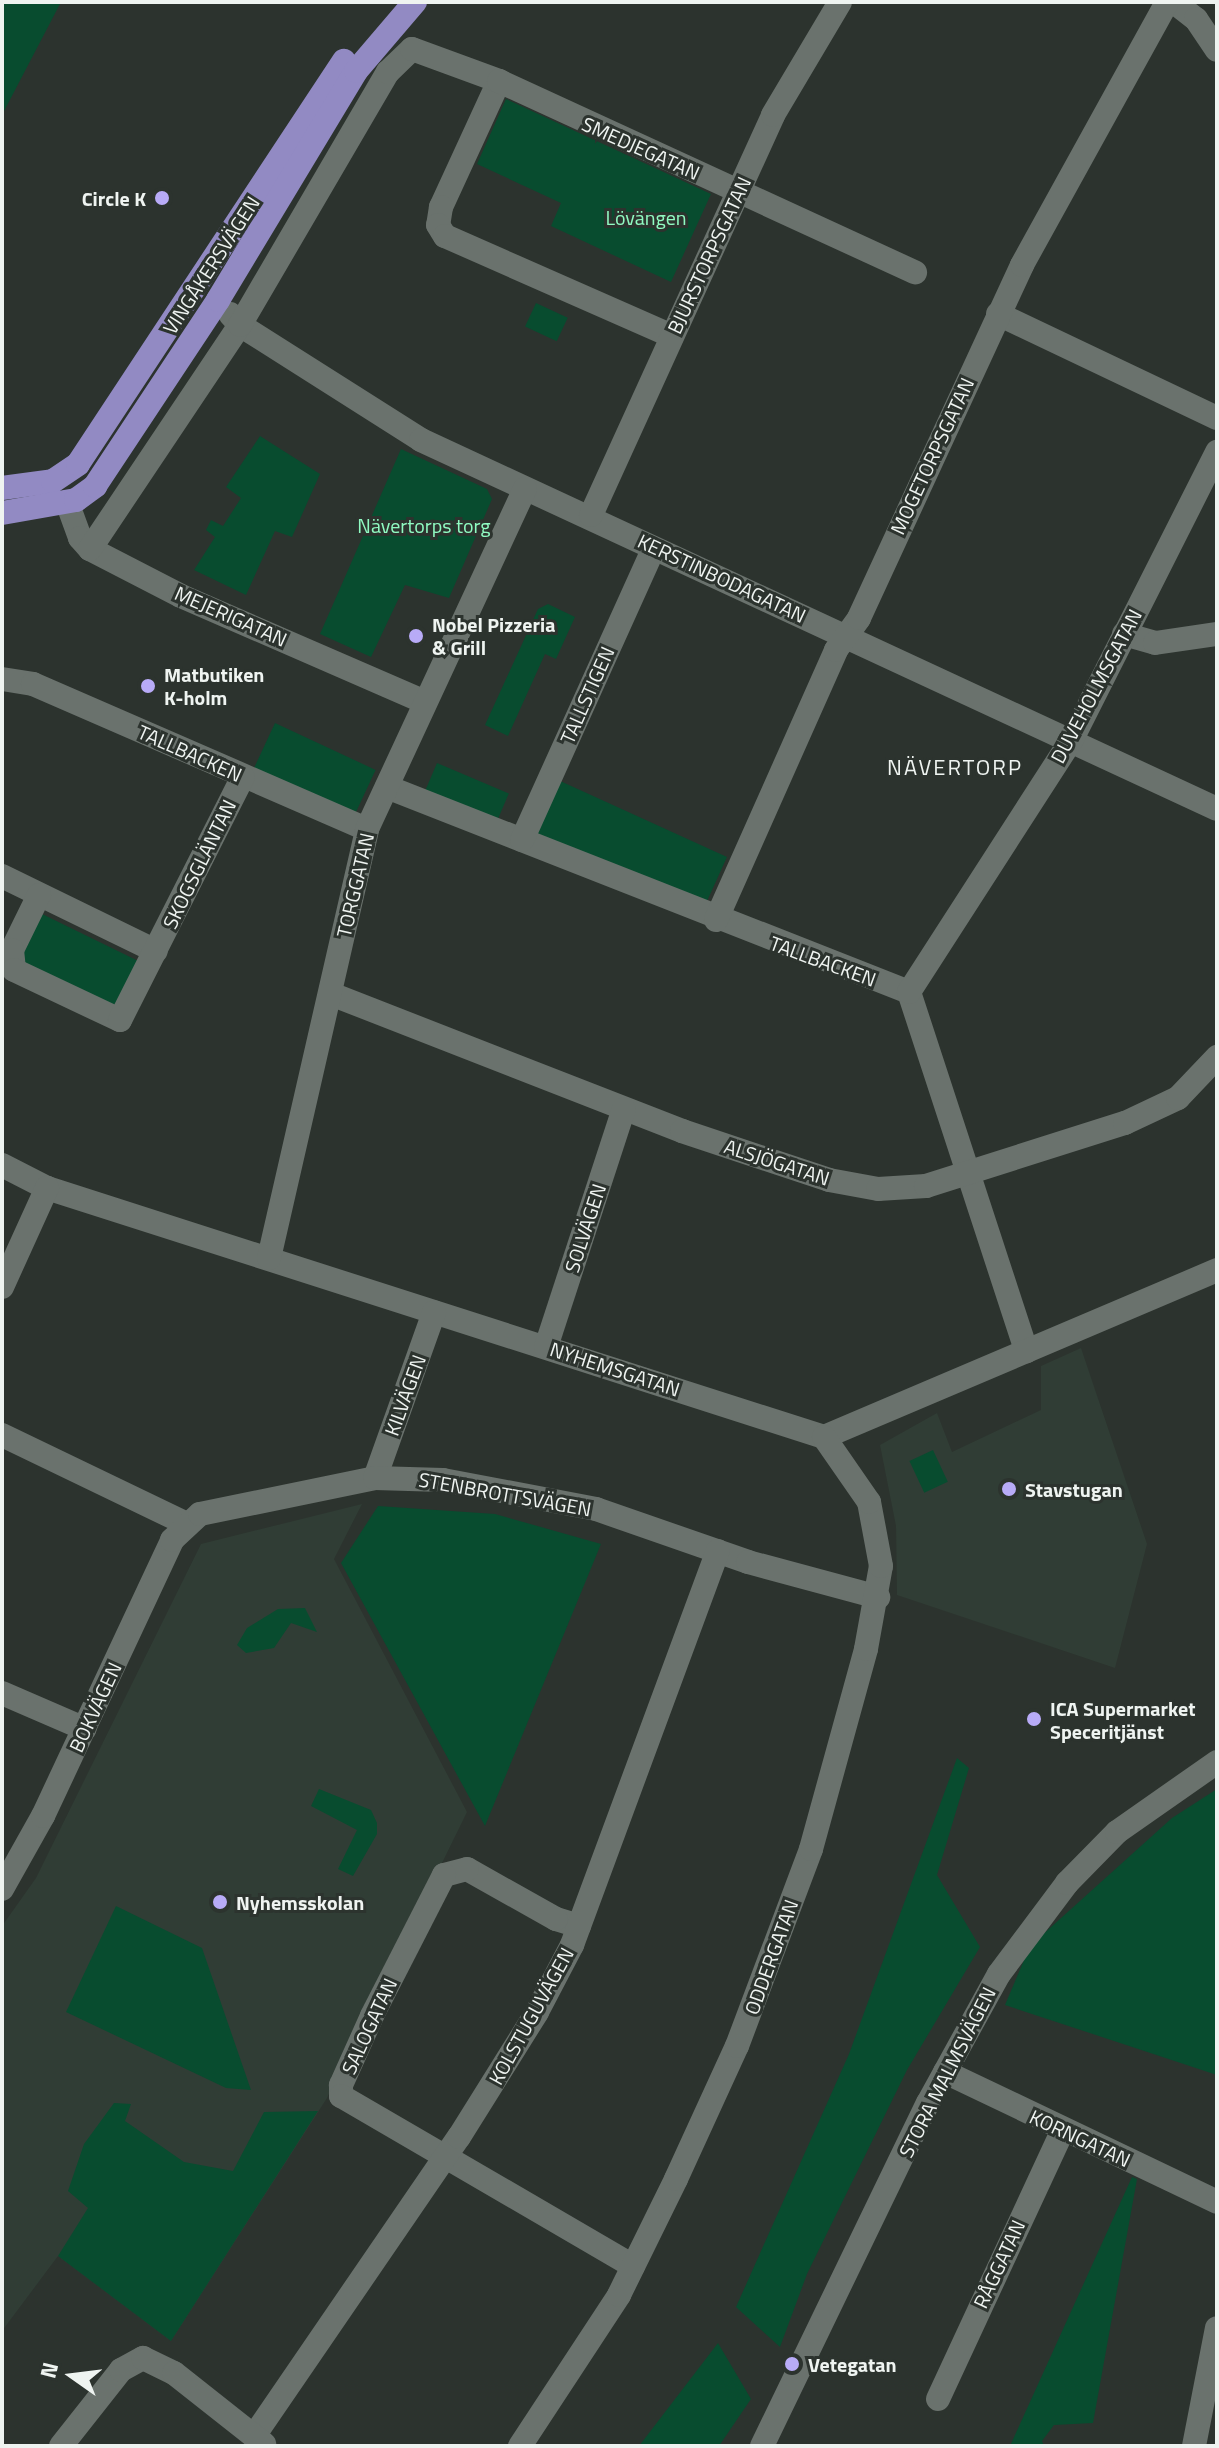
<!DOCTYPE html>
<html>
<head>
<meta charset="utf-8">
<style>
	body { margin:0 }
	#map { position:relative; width:1219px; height:2448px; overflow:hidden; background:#2c332e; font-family:"Titillium Web",sans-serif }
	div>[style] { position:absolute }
	.built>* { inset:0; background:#303d35 }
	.green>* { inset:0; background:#084c2f; transform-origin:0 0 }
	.minor>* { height:24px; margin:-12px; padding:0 12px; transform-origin:12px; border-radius:12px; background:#6a726d }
	.major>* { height:24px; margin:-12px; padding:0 12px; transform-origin:12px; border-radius:12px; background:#928ac3 }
	.dots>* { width:22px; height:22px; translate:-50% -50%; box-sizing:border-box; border:4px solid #2c332e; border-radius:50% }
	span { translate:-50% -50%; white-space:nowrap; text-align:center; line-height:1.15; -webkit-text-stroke:6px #2c332e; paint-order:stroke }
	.street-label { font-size:20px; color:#eff4f1 }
	.poi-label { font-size:20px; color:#eff4f1; font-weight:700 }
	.right { translate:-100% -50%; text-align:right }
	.left { translate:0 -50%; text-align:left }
	.park-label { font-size:20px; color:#90fbc2 }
	.neighbourhood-label { font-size:22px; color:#eff4f1; letter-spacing:2px }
	.frame { position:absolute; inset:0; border:4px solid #eff4f1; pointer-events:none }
	.north { position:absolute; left:32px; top:2336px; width:80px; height:80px; -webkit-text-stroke:6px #2c332e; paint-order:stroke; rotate:284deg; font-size:22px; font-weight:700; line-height:32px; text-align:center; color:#eff4f1 }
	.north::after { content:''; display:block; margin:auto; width:28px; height:36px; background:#eff4f1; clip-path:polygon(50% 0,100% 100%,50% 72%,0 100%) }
</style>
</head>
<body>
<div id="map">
	<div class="built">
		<div style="clip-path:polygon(1081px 1348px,1147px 1544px,1115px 1668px,897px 1595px,896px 1526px,880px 1445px,937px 1413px,952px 1452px,1041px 1410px,1041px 1366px)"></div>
		<div style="clip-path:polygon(362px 1504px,334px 1559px,467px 1812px,327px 2098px,171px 2341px,58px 2256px,2px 2331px,2px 1926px,36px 1878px,201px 1544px)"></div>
	</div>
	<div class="green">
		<div style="clip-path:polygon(2px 2px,61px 2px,2px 115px)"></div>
		<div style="clip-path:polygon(506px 99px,711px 194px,671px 282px,551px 226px,561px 203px,477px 164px)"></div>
		<div style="left:536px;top:303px;width:35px;height:26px;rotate:25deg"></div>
		<div style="clip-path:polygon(260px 436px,320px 474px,292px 537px,275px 531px,246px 595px,194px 570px,215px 537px,206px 530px,211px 520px,223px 526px,241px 498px,226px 487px)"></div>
		<div style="clip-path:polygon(401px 449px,487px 489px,492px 499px,449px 598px,405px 585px,371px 657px,320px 634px)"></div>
		<div style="clip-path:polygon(548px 604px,575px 617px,556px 659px,545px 654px,508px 736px,485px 725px,538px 609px)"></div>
		<div style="left:275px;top:723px;width:111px;height:56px;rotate:25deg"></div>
		<div style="left:437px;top:763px;width:78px;height:30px;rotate:23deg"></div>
		<div style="clip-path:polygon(558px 780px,727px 857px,707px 901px,540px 840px,535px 830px)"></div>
		<div style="left:38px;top:912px;width:111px;height:58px;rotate:26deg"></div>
		<div style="left:933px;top:1450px;width:35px;height:26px;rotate:65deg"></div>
		<div style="clip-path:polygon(378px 1506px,495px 1514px,601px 1544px,485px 1826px,341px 1563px)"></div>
		<div style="clip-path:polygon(305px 1608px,317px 1632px,291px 1623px,274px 1648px,246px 1653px,237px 1645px,247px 1628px,278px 1609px)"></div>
		<div style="clip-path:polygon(957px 1758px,969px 1768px,937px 1875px,980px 1947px,907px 2070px,807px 2274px,780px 2347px,736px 2307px,849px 2054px)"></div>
		<div style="clip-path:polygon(319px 1789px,371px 1810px,377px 1823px,377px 1834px,353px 1876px,338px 1869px,357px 1830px,311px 1806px)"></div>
		<div style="clip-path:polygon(1217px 1789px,1217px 2075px,1005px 2005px,1030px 1946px,1172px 1818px)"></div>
		<div style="clip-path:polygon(116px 1906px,202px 1948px,251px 2090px,226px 2088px,66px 2012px)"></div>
		<div style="clip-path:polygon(114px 2103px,131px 2104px,125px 2121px,184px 2162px,233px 2171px,264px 2112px,318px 2111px,171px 2341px,58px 2256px,88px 2208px,68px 2191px,84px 2144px)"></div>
		<div style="clip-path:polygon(1132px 2177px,1137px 2179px,1093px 2423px,1054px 2425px,1042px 2441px,1044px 2446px,1010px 2446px)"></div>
		<div style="clip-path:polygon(718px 2343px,751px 2399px,719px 2446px,639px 2446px)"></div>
	</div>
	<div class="minor">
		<div style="left:1174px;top:2px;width:28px;rotate:38deg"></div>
		<div style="left:1196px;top:19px;width:37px;rotate:56deg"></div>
		<div style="left:499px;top:81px;width:139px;rotate:114.7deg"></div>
		<div style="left:441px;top:207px;width:18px;rotate:99deg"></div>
		<div style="left:438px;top:225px;width:13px;rotate:58deg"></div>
		<div style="left:445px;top:236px;width:248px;rotate:23.8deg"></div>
		<div style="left:230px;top:314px;width:15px;rotate:48deg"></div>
		<div style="left:240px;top:325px;width:214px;rotate:32.4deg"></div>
		<div style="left:421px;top:440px;width:877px;rotate:24.87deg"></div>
		<div style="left:998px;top:314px;width:242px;rotate:25.4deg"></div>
		<div style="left:67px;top:502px;width:38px;rotate:70deg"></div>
		<div style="left:80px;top:538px;width:15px;rotate:48deg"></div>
		<div style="left:90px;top:549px;width:102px;rotate:27.3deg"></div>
		<div style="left:181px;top:596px;width:263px;rotate:23.5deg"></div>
		<div style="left:591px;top:515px;width:439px;rotate:-65.5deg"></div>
		<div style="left:773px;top:115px;width:131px;rotate:-59.3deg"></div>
		<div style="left:90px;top:549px;width:270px;rotate:-56.2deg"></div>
		<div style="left:240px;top:325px;width:293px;rotate:-59.7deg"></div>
		<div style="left:388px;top:72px;width:33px;rotate:-44deg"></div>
		<div style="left:412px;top:49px;width:93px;rotate:20.2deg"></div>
		<div style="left:499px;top:81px;width:458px;rotate:24.7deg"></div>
		<div style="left:1124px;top:634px;width:32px;rotate:16deg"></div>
		<div style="left:1155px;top:643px;width:63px;rotate:-8.3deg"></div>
		<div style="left:2px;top:679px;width:31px;rotate:9deg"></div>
		<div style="left:33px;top:684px;width:364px;rotate:23.5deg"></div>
		<div style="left:387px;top:787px;width:561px;rotate:21.44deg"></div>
		<div style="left:909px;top:992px;width:378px;rotate:71.9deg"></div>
		<div style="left:522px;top:840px;width:318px;rotate:-65.7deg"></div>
		<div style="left:2px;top:876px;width:171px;rotate:26deg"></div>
		<div style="left:39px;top:895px;width:61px;rotate:116.1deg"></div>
		<div style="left:12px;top:950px;width:20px;rotate:84deg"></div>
		<div style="left:14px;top:970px;width:117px;rotate:25.3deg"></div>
		<div style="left:120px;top:1020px;width:272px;rotate:-63.2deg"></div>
		<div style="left:716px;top:920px;width:295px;rotate:-66deg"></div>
		<div style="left:836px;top:650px;width:39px;rotate:-54deg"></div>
		<div style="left:859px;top:618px;width:389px;rotate:-65.2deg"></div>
		<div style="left:1022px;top:265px;width:300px;rotate:-61.1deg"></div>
		<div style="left:909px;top:992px;width:301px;rotate:-57.2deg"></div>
		<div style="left:1072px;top:739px;width:322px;rotate:-63.2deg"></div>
		<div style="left:331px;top:994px;width:377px;rotate:21.3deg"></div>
		<div style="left:682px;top:1131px;width:155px;rotate:18.4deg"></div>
		<div style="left:829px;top:1180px;width:50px;rotate:10.4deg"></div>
		<div style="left:878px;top:1189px;width:48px;rotate:-3.6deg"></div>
		<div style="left:926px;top:1186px;width:209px;rotate:-17.6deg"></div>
		<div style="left:1125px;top:1123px;width:59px;rotate:-25.3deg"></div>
		<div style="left:1178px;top:1098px;width:57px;rotate:-46.4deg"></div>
		<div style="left:2px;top:1165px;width:51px;rotate:27.1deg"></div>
		<div style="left:47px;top:1188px;width:816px;rotate:17.77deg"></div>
		<div style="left:824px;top:1437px;width:427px;rotate:-23deg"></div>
		<div style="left:269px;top:1258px;width:440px;rotate:-77.1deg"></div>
		<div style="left:367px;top:829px;width:375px;rotate:-65.1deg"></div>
		<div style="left:2px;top:1287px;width:109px;rotate:-65.6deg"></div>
		<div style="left:546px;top:1347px;width:250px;rotate:-71.9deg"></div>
		<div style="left:2px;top:1435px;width:203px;rotate:25.7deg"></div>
		<div style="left:375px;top:1478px;width:176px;rotate:-70.4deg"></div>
		<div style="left:2px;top:1693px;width:90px;rotate:23.4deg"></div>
		<div style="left:2px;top:1889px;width:84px;rotate:-60.7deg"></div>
		<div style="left:43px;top:1816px;width:305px;rotate:-64.9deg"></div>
		<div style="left:172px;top:1540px;width:38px;rotate:-43deg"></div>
		<div style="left:200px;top:1514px;width:179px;rotate:-11.6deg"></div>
		<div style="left:375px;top:1478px;width:68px;rotate:1.7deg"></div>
		<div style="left:443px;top:1480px;width:156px;rotate:10.7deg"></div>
		<div style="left:596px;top:1509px;width:161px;rotate:19.2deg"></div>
		<div style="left:748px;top:1562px;width:135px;rotate:15.1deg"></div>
		<div style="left:579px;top:1926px;width:24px;rotate:-163deg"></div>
		<div style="left:556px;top:1919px;width:102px;rotate:-150.7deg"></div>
		<div style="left:467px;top:1869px;width:24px;rotate:165deg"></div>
		<div style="left:444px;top:1875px;width:158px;rotate:117.1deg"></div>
		<div style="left:372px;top:2016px;width:76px;rotate:114.2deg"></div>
		<div style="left:341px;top:2085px;width:11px;rotate:90deg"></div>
		<div style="left:341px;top:2096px;width:338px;rotate:30.2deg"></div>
		<div style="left:945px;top:2072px;width:301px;rotate:25.5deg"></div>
		<div style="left:938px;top:2399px;width:297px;rotate:-65.1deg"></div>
		<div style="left:254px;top:2436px;width:363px;rotate:-55.6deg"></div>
		<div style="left:459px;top:2137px;width:147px;rotate:-58deg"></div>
		<div style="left:537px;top:2012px;width:76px;rotate:-62.4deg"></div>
		<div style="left:572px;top:1945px;width:420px;rotate:-69.7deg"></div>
		<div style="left:61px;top:2446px;width:97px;rotate:-51.7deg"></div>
		<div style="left:121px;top:2370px;width:25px;rotate:-29deg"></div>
		<div style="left:143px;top:2358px;width:34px;rotate:26deg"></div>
		<div style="left:174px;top:2373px;width:115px;rotate:38.3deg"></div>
		<div style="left:520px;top:2446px;width:181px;rotate:-56.7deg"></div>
		<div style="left:619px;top:2295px;width:129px;rotate:-63.8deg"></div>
		<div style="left:676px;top:2179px;width:146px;rotate:-65.4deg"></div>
		<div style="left:737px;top:2046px;width:210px;rotate:-69.4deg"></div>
		<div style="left:811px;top:1849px;width:207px;rotate:-74.6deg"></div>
		<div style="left:866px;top:1649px;width:84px;rotate:-79.8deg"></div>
		<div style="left:881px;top:1566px;width:65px;rotate:-100.6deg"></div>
		<div style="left:869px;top:1502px;width:79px;rotate:-124.7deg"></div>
		<div style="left:762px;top:2446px;width:381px;rotate:-64.2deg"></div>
		<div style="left:928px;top:2103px;width:147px;rotate:-61.2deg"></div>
		<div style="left:999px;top:1974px;width:114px;rotate:-53.2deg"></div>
		<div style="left:1067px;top:1883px;width:71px;rotate:-45.6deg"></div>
		<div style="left:1117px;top:1832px;width:122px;rotate:-35deg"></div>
		<div style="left:1194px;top:2446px;width:120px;rotate:-79deg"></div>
	</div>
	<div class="major">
		<div style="left:2px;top:488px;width:51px;rotate:-7.8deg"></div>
		<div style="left:53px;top:481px;width:30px;rotate:-34deg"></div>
		<div style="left:78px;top:464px;width:483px;rotate:-56.6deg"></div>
		<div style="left:2px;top:513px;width:75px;rotate:-10deg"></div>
		<div style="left:76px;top:500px;width:24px;rotate:-36deg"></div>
		<div style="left:95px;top:486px;width:223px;rotate:-56.5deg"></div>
		<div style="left:218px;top:300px;width:267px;rotate:-58.9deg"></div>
		<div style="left:356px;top:71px;width:91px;rotate:-49.5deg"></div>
	</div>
	<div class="dots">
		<div style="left:162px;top:198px;background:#b8abf7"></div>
		<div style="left:416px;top:636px;background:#b8abf7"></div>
		<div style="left:148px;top:686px;background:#b8abf7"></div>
		<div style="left:1009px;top:1489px;background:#b8abf7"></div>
		<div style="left:1034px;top:1719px;background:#b8abf7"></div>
		<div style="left:220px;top:1902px;background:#b8abf7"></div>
		<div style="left:792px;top:2364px;background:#b8abf7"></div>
	</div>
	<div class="street-label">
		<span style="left:641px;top:148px;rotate:24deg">SMEDJEGATAN</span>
		<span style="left:709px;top:255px;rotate:-65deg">BJURSTORPSGATAN</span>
		<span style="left:211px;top:265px;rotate:-57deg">VINGÅKERSVÄGEN</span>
		<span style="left:932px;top:456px;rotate:-65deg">MOGETORPSGATAN</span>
		<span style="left:722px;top:578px;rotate:25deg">KERSTINBODAGATAN</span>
		<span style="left:231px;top:616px;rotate:24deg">MEJERIGATAN</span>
		<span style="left:1096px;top:686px;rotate:-62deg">DUVEHOLMSGATAN</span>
		<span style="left:587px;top:695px;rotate:-66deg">TALLSTIGEN</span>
		<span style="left:190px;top:753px;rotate:24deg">TALLBACKEN</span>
		<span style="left:199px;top:864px;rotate:-64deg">SKOGSGLÄNTAN</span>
		<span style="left:355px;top:885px;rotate:-77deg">TORGGATAN</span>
		<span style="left:823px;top:961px;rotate:20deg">TALLBACKEN</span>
		<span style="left:777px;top:1162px;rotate:18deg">ALSJÖGATAN</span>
		<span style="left:585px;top:1228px;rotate:-72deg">SOLVÄGEN</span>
		<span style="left:615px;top:1369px;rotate:18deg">NYHEMSGATAN</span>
		<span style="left:405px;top:1395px;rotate:-70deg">KILVÄGEN</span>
		<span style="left:505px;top:1494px;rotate:10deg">STENBROTTSVÄGEN</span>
		<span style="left:95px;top:1707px;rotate:-65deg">BOKVÄGEN</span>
		<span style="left:771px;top:1957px;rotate:-70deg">ODDERGATAN</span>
		<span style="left:531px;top:2016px;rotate:-61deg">KOLSTUGUVÄGEN</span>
		<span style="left:369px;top:2026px;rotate:-65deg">SALOGATAN</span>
		<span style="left:947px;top:2072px;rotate:-63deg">STORA MALMSVÄGEN</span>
		<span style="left:1080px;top:2138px;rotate:25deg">KORNGATAN</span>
		<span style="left:999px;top:2264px;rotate:-65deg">RÅGGATAN</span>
	</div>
	<div class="poi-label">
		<span class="right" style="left:146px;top:198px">Circle K</span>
		<span class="left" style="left:432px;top:636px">Nobel Pizzeria<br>&amp; Grill</span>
		<span class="left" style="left:164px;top:686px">Matbutiken<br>K-holm</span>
		<span class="left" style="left:1025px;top:1489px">Stavstugan</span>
		<span class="left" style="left:1050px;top:1720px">ICA Supermarket<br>Speceritjänst</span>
		<span class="left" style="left:236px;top:1902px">Nyhemsskolan</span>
		<span class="left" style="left:808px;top:2364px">Vetegatan</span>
	</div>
	<div class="park-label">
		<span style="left:646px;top:217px">Lövängen</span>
		<span style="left:424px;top:525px">Nävertorps torg</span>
	</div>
	<div class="neighbourhood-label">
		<span style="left:955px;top:768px">NÄVERTORP</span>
	</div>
	<div class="frame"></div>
	<div class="north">N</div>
</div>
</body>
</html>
